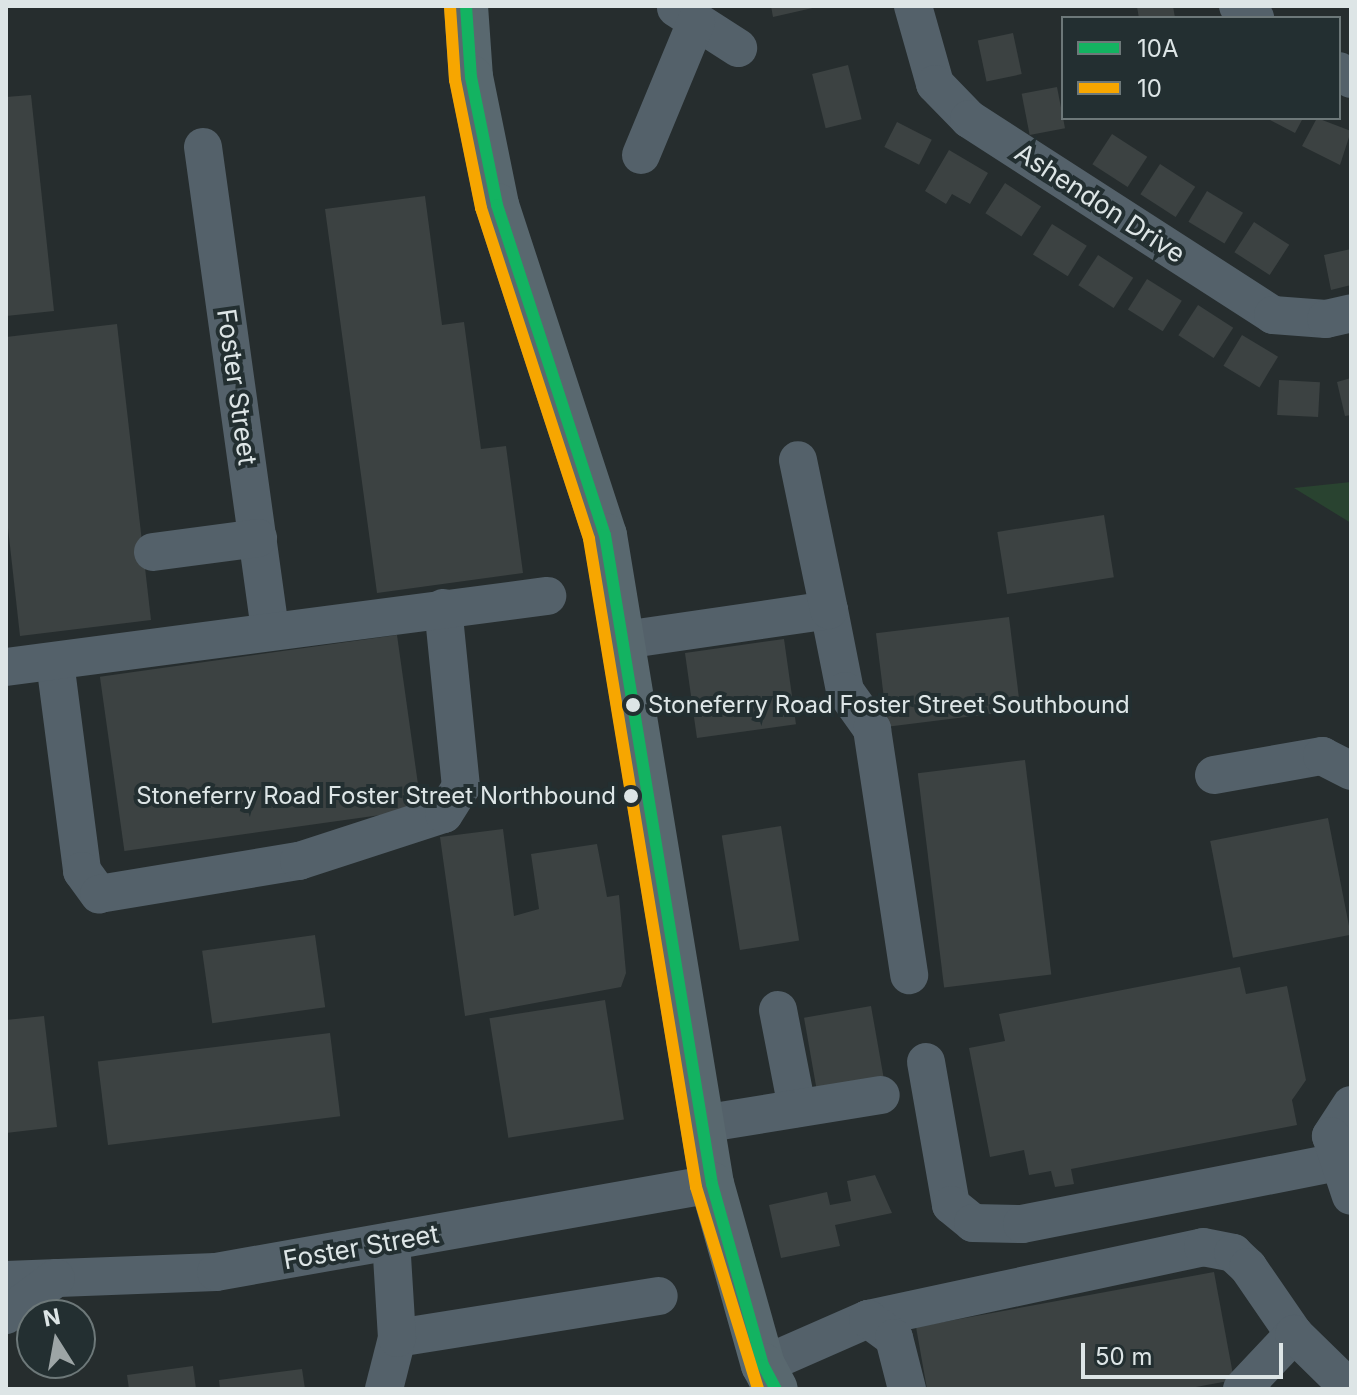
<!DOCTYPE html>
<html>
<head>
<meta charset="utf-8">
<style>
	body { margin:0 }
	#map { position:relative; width:1357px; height:1395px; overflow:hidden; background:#262d2e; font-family:Inter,sans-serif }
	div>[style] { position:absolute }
	.green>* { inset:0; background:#294330 }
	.building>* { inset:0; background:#3c4242; transform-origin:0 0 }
	.minor>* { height:38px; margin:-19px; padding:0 19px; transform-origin:19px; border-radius:19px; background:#54616a }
	.highway>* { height:44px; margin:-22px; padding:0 22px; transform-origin:22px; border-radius:22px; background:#59686f }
	.bus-1>* { height:12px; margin:-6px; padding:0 6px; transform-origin:6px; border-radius:6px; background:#13b361 }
	.bus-2>* { height:12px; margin:-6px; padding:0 6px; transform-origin:6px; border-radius:6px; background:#f7a600 }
	.dots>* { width:22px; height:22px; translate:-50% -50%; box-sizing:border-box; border:4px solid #232f31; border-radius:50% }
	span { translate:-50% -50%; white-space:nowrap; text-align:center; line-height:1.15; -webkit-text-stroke:8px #232f31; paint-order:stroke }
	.bus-label { font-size:24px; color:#dde5e6 }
	.left { translate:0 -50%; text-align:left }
	.right { translate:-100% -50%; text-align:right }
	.street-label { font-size:26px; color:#dde5e6 }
	.frame { position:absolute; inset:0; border:8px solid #dde5e6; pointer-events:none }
	.legend { position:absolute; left:1061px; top:16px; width:280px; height:104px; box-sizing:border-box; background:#232f31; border:2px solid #6d7879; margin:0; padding:10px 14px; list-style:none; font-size:24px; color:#dde5e6 }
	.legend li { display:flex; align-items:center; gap:16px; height:40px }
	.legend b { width:40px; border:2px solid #6d7879 }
	.north { position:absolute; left:16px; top:1299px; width:80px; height:80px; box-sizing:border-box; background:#232f31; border:2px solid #6d7879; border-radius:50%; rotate:349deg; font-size:22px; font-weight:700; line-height:32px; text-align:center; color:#dde5e6 }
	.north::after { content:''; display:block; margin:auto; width:28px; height:36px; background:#9da5a6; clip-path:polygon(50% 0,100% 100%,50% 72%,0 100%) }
	.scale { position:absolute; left:1081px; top:1343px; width:202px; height:36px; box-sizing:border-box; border:4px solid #dde5e6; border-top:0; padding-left:10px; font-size:24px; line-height:28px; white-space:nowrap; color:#dde5e6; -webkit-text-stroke:6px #232f31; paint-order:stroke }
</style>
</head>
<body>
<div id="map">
	<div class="green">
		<div style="clip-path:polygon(1351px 482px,1351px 523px,1294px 488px)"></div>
	</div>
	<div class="building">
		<div style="clip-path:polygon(771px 6px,816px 6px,817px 7px,773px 17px)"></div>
		<div style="clip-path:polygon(1173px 6px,1175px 18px,1139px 18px,1137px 7px)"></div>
		<div style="left:1013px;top:33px;width:42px;height:36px;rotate:78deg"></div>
		<div style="left:848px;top:65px;width:56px;height:37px;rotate:76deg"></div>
		<div style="left:1057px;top:87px;width:42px;height:36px;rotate:79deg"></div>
		<div style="clip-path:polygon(31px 95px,54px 311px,6px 316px,6px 97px)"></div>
		<div style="clip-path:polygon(1266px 118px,1303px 118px,1295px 133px)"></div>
		<div style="clip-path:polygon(1317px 118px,1351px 131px,1340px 165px,1302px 146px)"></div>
		<div style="left:897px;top:122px;width:39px;height:28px;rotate:27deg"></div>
		<div style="left:1112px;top:134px;width:42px;height:36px;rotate:33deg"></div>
		<div style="clip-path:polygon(949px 150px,988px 173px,970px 204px,952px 194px,946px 204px,925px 191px)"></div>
		<div style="left:1160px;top:164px;width:42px;height:36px;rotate:33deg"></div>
		<div style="left:1005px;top:183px;width:43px;height:36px;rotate:33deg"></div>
		<div style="left:1207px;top:191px;width:42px;height:36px;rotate:31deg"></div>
		<div style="clip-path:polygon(425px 196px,442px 325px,464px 322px,481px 449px,506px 446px,523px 573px,377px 593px,325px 209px)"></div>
		<div style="left:1254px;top:222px;width:42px;height:36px;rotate:33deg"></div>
		<div style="left:1052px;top:224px;width:41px;height:36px;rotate:32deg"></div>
		<div style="clip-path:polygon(1351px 249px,1351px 285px,1331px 290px,1324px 255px)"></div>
		<div style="left:1098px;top:255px;width:42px;height:36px;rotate:33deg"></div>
		<div style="left:1147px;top:279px;width:41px;height:36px;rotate:32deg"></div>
		<div style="left:1198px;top:305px;width:42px;height:36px;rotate:33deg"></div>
		<div style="clip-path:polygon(117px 324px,151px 620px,20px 636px,6px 510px,6px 337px)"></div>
		<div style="left:1242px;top:335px;width:42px;height:36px;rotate:31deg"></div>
		<div style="clip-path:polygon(1351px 378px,1351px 415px,1345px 416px,1337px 382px)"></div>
		<div style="left:1279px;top:380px;width:41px;height:35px;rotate:3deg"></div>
		<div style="left:1104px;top:515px;width:63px;height:108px;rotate:81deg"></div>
		<div style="left:1009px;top:617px;width:94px;height:134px;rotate:83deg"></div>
		<div style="left:397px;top:635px;width:176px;height:300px;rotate:82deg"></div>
		<div style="left:784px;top:639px;width:86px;height:100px;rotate:82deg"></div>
		<div style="left:1025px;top:760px;width:216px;height:108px;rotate:83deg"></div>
		<div style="left:1328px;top:818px;width:119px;height:120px;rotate:79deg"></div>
		<div style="left:781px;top:826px;width:116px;height:60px;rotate:81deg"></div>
		<div style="clip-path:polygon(503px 829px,514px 916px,539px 909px,531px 854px,597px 844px,607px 897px,619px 895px,626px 973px,621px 987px,465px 1016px,440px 837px)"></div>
		<div style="left:315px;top:935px;width:73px;height:114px;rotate:82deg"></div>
		<div style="clip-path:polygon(1240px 967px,1246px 994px,1287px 986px,1306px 1080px,1292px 1100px,1297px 1125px,1071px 1169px,1074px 1184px,1055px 1187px,1051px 1171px,1029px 1175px,1024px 1150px,990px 1157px,969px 1048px,1005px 1041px,999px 1014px)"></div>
		<div style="left:605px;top:1000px;width:121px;height:117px;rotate:81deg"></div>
		<div style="left:871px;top:1006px;width:76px;height:68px;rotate:80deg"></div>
		<div style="clip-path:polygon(44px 1016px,57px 1127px,6px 1133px,6px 1020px)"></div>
		<div style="left:330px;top:1033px;width:84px;height:234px;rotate:83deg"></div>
		<div style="clip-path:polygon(875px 1175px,892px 1213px,835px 1225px,840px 1246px,781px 1258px,769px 1205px,827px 1192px,830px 1205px,851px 1201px,847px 1181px)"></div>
		<div style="clip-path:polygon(1214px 1272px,1234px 1380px,1185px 1389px,927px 1389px,916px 1327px)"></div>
		<div style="clip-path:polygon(193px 1366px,196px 1389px,129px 1389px,127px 1375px)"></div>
		<div style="clip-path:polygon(302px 1369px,305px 1389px,220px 1389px,219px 1380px)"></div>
	</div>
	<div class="minor">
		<div style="left:913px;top:6px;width:81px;rotate:74.2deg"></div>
		<div style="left:935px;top:84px;width:49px;rotate:45.8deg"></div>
		<div style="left:969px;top:119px;width:362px;rotate:32.8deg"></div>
		<div style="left:1273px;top:315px;width:53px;rotate:4.3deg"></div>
		<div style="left:1326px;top:319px;width:26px;rotate:-13deg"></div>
		<div style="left:1238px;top:6px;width:21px;rotate:35deg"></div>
		<div style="left:676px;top:8px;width:74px;rotate:32.8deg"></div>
		<div style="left:1339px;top:71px;width:14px;rotate:34deg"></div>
		<div style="left:203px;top:147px;width:486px;rotate:82.1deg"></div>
		<div style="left:641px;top:155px;width:144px;rotate:-67.5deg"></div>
		<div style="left:153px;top:552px;width:106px;rotate:-7.6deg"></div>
		<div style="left:829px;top:610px;width:83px;rotate:78.8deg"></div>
		<div style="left:845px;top:691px;width:47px;rotate:54.6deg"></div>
		<div style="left:872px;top:729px;width:249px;rotate:81.4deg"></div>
		<div style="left:624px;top:640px;width:207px;rotate:-8.3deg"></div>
		<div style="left:829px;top:610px;width:153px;rotate:-101.7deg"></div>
		<div style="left:55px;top:662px;width:211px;rotate:82.6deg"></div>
		<div style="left:82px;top:871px;width:29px;rotate:54deg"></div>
		<div style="left:99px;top:894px;width:203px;rotate:-9.4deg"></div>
		<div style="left:299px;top:861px;width:152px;rotate:-18deg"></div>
		<div style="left:444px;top:814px;width:32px;rotate:-58deg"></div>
		<div style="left:461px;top:787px;width:180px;rotate:-95.7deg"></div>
		<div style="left:6px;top:667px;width:546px;rotate:-7.48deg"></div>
		<div style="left:1214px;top:775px;width:110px;rotate:-10deg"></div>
		<div style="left:1322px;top:756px;width:33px;rotate:27deg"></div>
		<div style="left:778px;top:1010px;width:100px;rotate:79deg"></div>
		<div style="left:926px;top:1062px;width:145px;rotate:80.1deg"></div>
		<div style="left:951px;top:1205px;width:28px;rotate:39deg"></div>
		<div style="left:973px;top:1223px;width:49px;rotate:1.2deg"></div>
		<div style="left:1022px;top:1224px;width:321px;rotate:-11.1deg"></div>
		<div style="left:1351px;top:1105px;width:37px;rotate:123deg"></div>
		<div style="left:1331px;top:1136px;width:63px;rotate:71.6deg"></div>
		<div style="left:702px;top:1124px;width:181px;rotate:-9.2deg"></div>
		<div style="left:6px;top:1280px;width:210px;rotate:-2.2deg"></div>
		<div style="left:216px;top:1272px;width:504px;rotate:-10.06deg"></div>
		<div style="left:6px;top:1315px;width:62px;rotate:-36.5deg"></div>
		<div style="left:868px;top:1319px;width:343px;rotate:-12.1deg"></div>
		<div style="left:1203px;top:1247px;width:31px;rotate:11deg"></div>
		<div style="left:1233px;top:1253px;width:21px;rotate:43deg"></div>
		<div style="left:1248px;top:1267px;width:81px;rotate:55.5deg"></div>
		<div style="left:397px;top:1338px;width:265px;rotate:-9.1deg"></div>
		<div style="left:763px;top:1365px;width:115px;rotate:-23.7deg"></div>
		<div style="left:868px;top:1319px;width:32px;rotate:36deg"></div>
		<div style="left:894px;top:1338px;width:53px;rotate:75.7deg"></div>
		<div style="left:384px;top:1389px;width:53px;rotate:-75.7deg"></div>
		<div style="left:397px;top:1338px;width:97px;rotate:-93.5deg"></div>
		<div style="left:1242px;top:1389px;width:76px;rotate:-46.6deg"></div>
		<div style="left:1294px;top:1334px;width:71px;rotate:44.4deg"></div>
	</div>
	<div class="highway">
		<div style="left:466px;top:6px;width:71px;rotate:86deg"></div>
		<div style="left:471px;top:77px;width:131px;rotate:78.5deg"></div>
		<div style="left:497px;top:205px;width:347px;rotate:71.9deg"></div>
		<div style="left:605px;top:535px;width:658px;rotate:80.64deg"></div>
		<div style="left:712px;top:1184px;width:188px;rotate:74.3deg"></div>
		<div style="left:763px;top:1365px;width:27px;rotate:62deg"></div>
	</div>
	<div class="bus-1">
		<div style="left:466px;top:6px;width:71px;rotate:86deg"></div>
		<div style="left:471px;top:77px;width:131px;rotate:78.5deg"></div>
		<div style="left:497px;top:205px;width:347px;rotate:71.9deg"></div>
		<div style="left:605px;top:535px;width:658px;rotate:80.64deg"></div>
		<div style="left:712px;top:1184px;width:188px;rotate:74.3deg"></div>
		<div style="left:763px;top:1365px;width:27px;rotate:62deg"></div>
	</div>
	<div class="bus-2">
		<div style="left:450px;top:7px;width:73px;rotate:86.1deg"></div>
		<div style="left:455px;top:80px;width:131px;rotate:78.5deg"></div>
		<div style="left:481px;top:208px;width:348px;rotate:71.9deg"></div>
		<div style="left:589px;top:539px;width:657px;rotate:80.62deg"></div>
		<div style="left:696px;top:1187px;width:211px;rotate:72.9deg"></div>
	</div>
	<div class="dots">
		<div style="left:633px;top:705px;background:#dde5e6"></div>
		<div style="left:631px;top:796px;background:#dde5e6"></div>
	</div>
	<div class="bus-label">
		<span class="left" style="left:648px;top:705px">Stoneferry Road Foster Street Southbound</span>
		<span class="right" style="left:616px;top:796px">Stoneferry Road Foster Street Northbound</span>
	</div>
	<div class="street-label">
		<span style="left:1100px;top:203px;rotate:33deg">Ashendon Drive</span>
		<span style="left:237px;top:387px;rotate:82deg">Foster Street</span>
		<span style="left:361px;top:1247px;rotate:-10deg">Foster Street</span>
	</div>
	<div class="frame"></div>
	<ul class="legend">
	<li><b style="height:10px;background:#13b361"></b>10A</li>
	<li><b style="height:10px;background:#f7a600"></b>10</li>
	</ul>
	<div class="north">N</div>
	<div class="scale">50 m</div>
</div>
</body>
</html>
